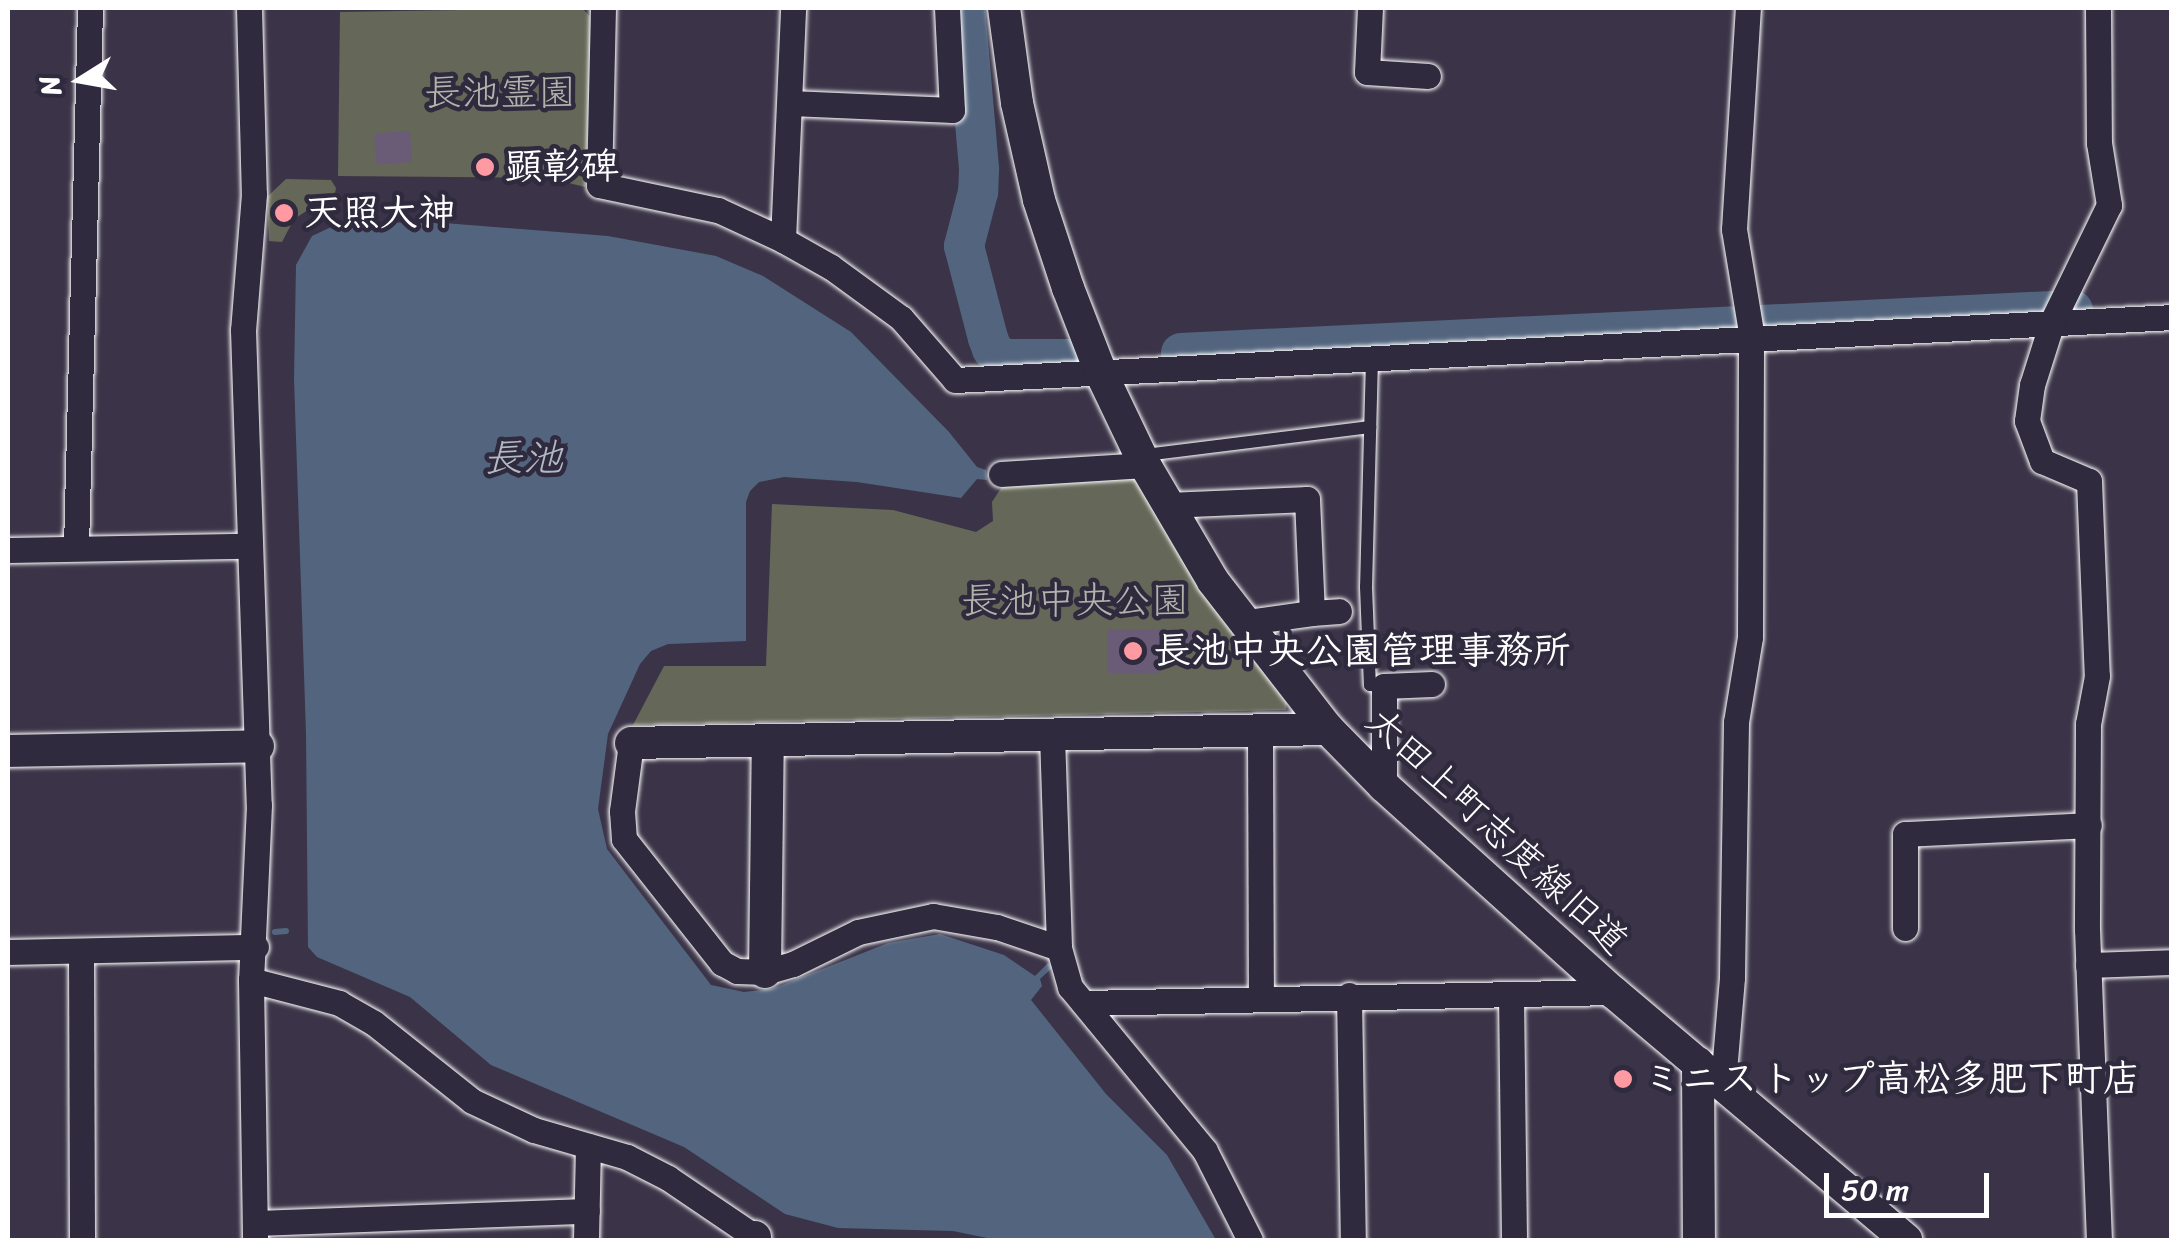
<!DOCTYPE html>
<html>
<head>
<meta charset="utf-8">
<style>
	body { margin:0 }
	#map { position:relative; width:2179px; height:1248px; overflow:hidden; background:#3b3448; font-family:Sriracha,"Klee One",sans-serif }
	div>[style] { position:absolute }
	.green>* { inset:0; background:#656859 }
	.water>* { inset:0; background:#53657e }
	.stream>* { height:6px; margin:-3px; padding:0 3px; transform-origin:3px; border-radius:3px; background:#53657e }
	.river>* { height:40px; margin:-20px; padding:0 20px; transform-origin:20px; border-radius:20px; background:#53657e }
	.building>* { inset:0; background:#6a5b76; transform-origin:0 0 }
	.roads { filter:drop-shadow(0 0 2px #fff) drop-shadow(0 0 2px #fff) }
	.service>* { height:12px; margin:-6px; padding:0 6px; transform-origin:6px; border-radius:6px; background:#2f2a3d }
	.minor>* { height:25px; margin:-12.5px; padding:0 12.5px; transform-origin:12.5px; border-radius:12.5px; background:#2f2a3d }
	.tertiary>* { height:32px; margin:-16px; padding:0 16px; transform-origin:16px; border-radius:16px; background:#2f2a3d }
	.dots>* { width:28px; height:28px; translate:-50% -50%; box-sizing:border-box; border:5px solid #2f2a3d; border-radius:50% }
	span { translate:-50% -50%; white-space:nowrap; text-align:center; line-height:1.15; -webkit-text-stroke:9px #2f2a3d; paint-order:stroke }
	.park-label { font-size:38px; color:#b2b4ac }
	.poi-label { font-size:38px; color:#fff; font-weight:700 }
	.left { translate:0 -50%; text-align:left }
	.street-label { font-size:38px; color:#fff }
	.water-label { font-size:40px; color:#b2bac5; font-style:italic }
	.frame { position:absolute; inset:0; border:10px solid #fff; pointer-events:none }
	.north { position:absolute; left:30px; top:30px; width:100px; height:100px; -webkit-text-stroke:8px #2f2a3d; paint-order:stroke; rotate:259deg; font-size:28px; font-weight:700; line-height:40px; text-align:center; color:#fff }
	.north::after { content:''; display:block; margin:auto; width:35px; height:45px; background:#fff; clip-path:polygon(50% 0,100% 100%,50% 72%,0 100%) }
	.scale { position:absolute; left:1824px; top:1173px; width:165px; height:45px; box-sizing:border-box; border:5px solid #fff; border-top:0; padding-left:12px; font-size:30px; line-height:35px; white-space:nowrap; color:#fff; -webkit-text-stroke:8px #2f2a3d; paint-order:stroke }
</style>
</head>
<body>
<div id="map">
	<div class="green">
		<div style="clip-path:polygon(582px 8px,592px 19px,585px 187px,569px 183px,569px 178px,338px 176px,340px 12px)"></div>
		<div style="clip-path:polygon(286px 179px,331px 180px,336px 188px,333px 204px,308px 210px,294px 219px,282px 242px,269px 241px,267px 197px)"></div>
		<div style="clip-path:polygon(1131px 472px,1210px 603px,1287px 703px,1286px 710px,633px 725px,664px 666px,766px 666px,772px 504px,893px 510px,976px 532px,993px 521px,992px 502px,1007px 479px)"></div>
	</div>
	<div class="water">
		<div style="clip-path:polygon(342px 222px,444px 223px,608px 236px,716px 256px,763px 276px,851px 332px,949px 432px,977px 467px,986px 470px,987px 480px,977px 479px,961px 498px,857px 482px,784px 477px,759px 482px,750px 491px,746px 502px,746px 641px,668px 644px,651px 651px,640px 664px,608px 734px,598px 809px,607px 849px,711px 985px,744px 992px,772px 989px,888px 943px,940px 934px,1004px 955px,1035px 976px,1048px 963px,1053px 967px,1040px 979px,1042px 986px,1031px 1000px,1106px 1094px,1167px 1155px,1216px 1240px,997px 1240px,953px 1231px,838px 1228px,785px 1214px,684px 1147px,491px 1065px,410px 997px,317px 957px,308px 947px,306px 733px,294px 379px,296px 265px,312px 236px)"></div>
	</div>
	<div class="stream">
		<div style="left:275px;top:932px;width:11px;rotate:-5deg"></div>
	</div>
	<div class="river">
		<div style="left:965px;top:8px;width:162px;rotate:85deg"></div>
		<div style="left:979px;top:169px;width:23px;rotate:92deg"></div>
		<div style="left:978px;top:192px;width:56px;rotate:104.5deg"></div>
		<div style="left:964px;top:246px;width:95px;rotate:75.4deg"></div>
		<div style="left:988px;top:338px;width:12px;rotate:70deg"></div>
		<div style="left:992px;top:349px;width:15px;rotate:42deg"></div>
		<div style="left:1003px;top:359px;width:73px"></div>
		<div style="left:1181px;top:353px;width:893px;rotate:-2.76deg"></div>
	</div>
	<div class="building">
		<div style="left:410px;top:131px;width:31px;height:36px;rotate:86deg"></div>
		<div style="clip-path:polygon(1107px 629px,1198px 629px,1198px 651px,1159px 652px,1159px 674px,1107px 673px)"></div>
	</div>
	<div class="roads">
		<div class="service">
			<div style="left:1372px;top:359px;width:228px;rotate:91.5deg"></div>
			<div style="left:1366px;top:587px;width:98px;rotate:87.7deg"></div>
			<div style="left:1370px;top:685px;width:14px;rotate:4deg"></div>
			<div style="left:1145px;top:455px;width:227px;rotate:-7.1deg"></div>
		</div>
		<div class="minor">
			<div style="left:249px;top:8px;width:186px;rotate:88.5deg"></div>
			<div style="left:254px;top:194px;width:136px;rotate:94.6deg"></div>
			<div style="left:243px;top:330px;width:475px;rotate:88.1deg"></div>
			<div style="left:259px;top:805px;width:175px;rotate:92.6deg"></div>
			<div style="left:251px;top:980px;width:260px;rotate:89.1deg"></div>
			<div style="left:603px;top:8px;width:177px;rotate:91.3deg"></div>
			<div style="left:599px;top:185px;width:122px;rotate:11.9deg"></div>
			<div style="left:718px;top:210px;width:72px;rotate:24.8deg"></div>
			<div style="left:783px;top:240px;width:55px;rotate:29.4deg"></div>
			<div style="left:831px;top:267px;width:87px;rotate:36.1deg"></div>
			<div style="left:901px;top:318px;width:82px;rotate:48.9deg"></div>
			<div style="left:955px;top:380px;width:1219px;rotate:-2.96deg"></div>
			<div style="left:1370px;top:8px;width:64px;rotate:92.7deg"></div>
			<div style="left:1367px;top:72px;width:61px;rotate:3.8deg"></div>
			<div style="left:2098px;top:8px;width:135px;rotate:89.6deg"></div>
			<div style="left:2099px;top:143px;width:63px;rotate:80.8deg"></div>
			<div style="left:2109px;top:205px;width:130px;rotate:116deg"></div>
			<div style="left:2052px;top:322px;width:66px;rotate:107.6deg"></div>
			<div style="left:2032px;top:385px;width:36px;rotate:98deg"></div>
			<div style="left:2027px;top:421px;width:43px;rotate:69.4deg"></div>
			<div style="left:2042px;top:461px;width:51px;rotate:23.1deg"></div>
			<div style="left:2089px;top:481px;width:195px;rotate:87.7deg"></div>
			<div style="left:2097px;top:676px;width:49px;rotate:100.6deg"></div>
			<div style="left:2088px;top:724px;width:205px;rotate:90.3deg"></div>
			<div style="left:2087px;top:929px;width:311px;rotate:87.8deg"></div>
			<div style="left:791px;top:103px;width:161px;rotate:2.5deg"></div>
			<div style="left:952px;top:110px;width:102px;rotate:-92.8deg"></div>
			<div style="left:783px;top:240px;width:232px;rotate:-87.5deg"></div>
			<div style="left:1001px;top:474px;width:144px;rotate:-3.6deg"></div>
			<div style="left:1168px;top:505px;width:139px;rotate:-2.5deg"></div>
			<div style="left:1307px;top:499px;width:114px;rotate:87.5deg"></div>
			<div style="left:1312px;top:613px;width:66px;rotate:172.1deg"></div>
			<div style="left:76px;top:547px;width:539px;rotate:-88.51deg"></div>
			<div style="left:8px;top:550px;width:239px;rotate:-1deg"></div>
			<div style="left:1312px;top:613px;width:27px;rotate:-4deg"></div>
			<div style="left:1260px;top:731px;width:266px;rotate:89.8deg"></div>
			<div style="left:1052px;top:735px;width:213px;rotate:88.1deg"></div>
			<div style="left:1059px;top:948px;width:41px;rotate:74.2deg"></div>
			<div style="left:1070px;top:987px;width:212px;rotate:50.5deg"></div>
			<div style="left:1205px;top:1151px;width:100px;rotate:63.2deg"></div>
			<div style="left:631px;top:743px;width:69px;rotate:97.5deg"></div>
			<div style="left:622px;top:811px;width:28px;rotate:86deg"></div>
			<div style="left:624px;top:839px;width:158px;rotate:51.7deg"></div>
			<div style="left:722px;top:963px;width:17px;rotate:28deg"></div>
			<div style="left:737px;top:971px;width:28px;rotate:2deg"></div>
			<div style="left:765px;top:972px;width:29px;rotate:-16deg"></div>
			<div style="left:793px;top:964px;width:72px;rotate:-26.2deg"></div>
			<div style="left:858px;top:932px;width:77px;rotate:-12deg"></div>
			<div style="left:933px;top:916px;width:65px;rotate:9.8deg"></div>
			<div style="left:997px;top:927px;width:65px;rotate:18.7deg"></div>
			<div style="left:1384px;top:786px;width:100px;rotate:-90deg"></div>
			<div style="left:1384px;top:686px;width:48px;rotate:-2.4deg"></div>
			<div style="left:1905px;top:928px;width:94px;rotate:-90deg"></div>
			<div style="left:1905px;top:834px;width:184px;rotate:-2.8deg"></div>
			<div style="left:81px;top:951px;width:289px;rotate:89.8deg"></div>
			<div style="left:8px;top:952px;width:248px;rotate:-1.2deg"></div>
			<div style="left:2088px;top:965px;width:84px;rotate:-2deg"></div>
			<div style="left:251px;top:980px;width:91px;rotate:14.6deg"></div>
			<div style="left:339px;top:1003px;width:40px;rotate:29.7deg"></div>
			<div style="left:374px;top:1023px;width:125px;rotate:38.5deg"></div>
			<div style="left:472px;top:1101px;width:68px;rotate:25.1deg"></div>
			<div style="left:534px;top:1130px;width:97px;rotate:16.2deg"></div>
			<div style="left:627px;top:1157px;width:46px;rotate:27.1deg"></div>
			<div style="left:668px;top:1178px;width:105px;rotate:34.1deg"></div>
			<div style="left:1511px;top:994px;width:246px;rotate:89.3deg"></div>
			<div style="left:1349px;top:995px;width:245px;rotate:89.1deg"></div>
			<div style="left:1084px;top:1003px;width:529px;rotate:-1.19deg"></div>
			<div style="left:1723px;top:1083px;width:106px;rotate:-85.1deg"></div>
			<div style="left:1732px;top:977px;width:255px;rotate:-89.1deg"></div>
			<div style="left:1736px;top:722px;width:86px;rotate:-80.6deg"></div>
			<div style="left:1750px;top:637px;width:305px;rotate:-89.8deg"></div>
			<div style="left:1751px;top:332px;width:104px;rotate:-99.4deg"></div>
			<div style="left:1734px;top:229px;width:221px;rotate:-86.4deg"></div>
			<div style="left:255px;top:1223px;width:332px;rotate:-2.1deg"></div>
			<div style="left:586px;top:1240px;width:94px;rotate:-88.8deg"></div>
		</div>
		<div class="tertiary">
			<div style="left:1004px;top:8px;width:96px;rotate:82.2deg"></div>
			<div style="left:1017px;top:103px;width:99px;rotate:77.2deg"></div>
			<div style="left:1039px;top:200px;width:93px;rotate:71.8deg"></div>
			<div style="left:1068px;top:288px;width:91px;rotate:68.8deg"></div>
			<div style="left:1101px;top:373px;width:102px;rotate:64.4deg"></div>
			<div style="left:1145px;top:465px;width:134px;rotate:59.6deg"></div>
			<div style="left:1213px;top:581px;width:187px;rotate:52.2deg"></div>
			<div style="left:1328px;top:729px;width:80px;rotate:45.5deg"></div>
			<div style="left:1384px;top:786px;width:308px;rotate:42deg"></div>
			<div style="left:1613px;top:992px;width:384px;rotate:40.2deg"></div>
			<div style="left:631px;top:743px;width:697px;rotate:-1.15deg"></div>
			<div style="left:8px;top:751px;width:250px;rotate:-1.1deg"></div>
			<div style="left:765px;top:972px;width:231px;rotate:-89.3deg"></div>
			<div style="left:1698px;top:1063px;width:177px;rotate:89.7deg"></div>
			<div style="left:755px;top:1240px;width:3px;rotate:-90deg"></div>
		</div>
	</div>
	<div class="dots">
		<div style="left:485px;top:167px;background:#ff9aa2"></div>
		<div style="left:284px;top:213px;background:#ff9aa2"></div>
		<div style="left:1133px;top:651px;background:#ff9aa2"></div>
		<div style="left:1623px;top:1079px;background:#ff9aa2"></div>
	</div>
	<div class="park-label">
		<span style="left:500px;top:93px">長池霊園</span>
		<span style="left:1075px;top:601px">長池中央公園</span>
	</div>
	<div class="poi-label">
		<span class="left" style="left:505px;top:167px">顕彰碑</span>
		<span class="left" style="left:304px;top:213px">天照大神</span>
		<span class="left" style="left:1153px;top:651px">長池中央公園管理事務所</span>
		<span class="left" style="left:1643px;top:1079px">ミニストップ高松多肥下町店</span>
	</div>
	<div class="street-label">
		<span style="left:1497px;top:831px;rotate:43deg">太田上町志度線旧道</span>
	</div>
	<div class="water-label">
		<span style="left:523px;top:458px">長池</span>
	</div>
	<div class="frame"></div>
	<div class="north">N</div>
	<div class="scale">50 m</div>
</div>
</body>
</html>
